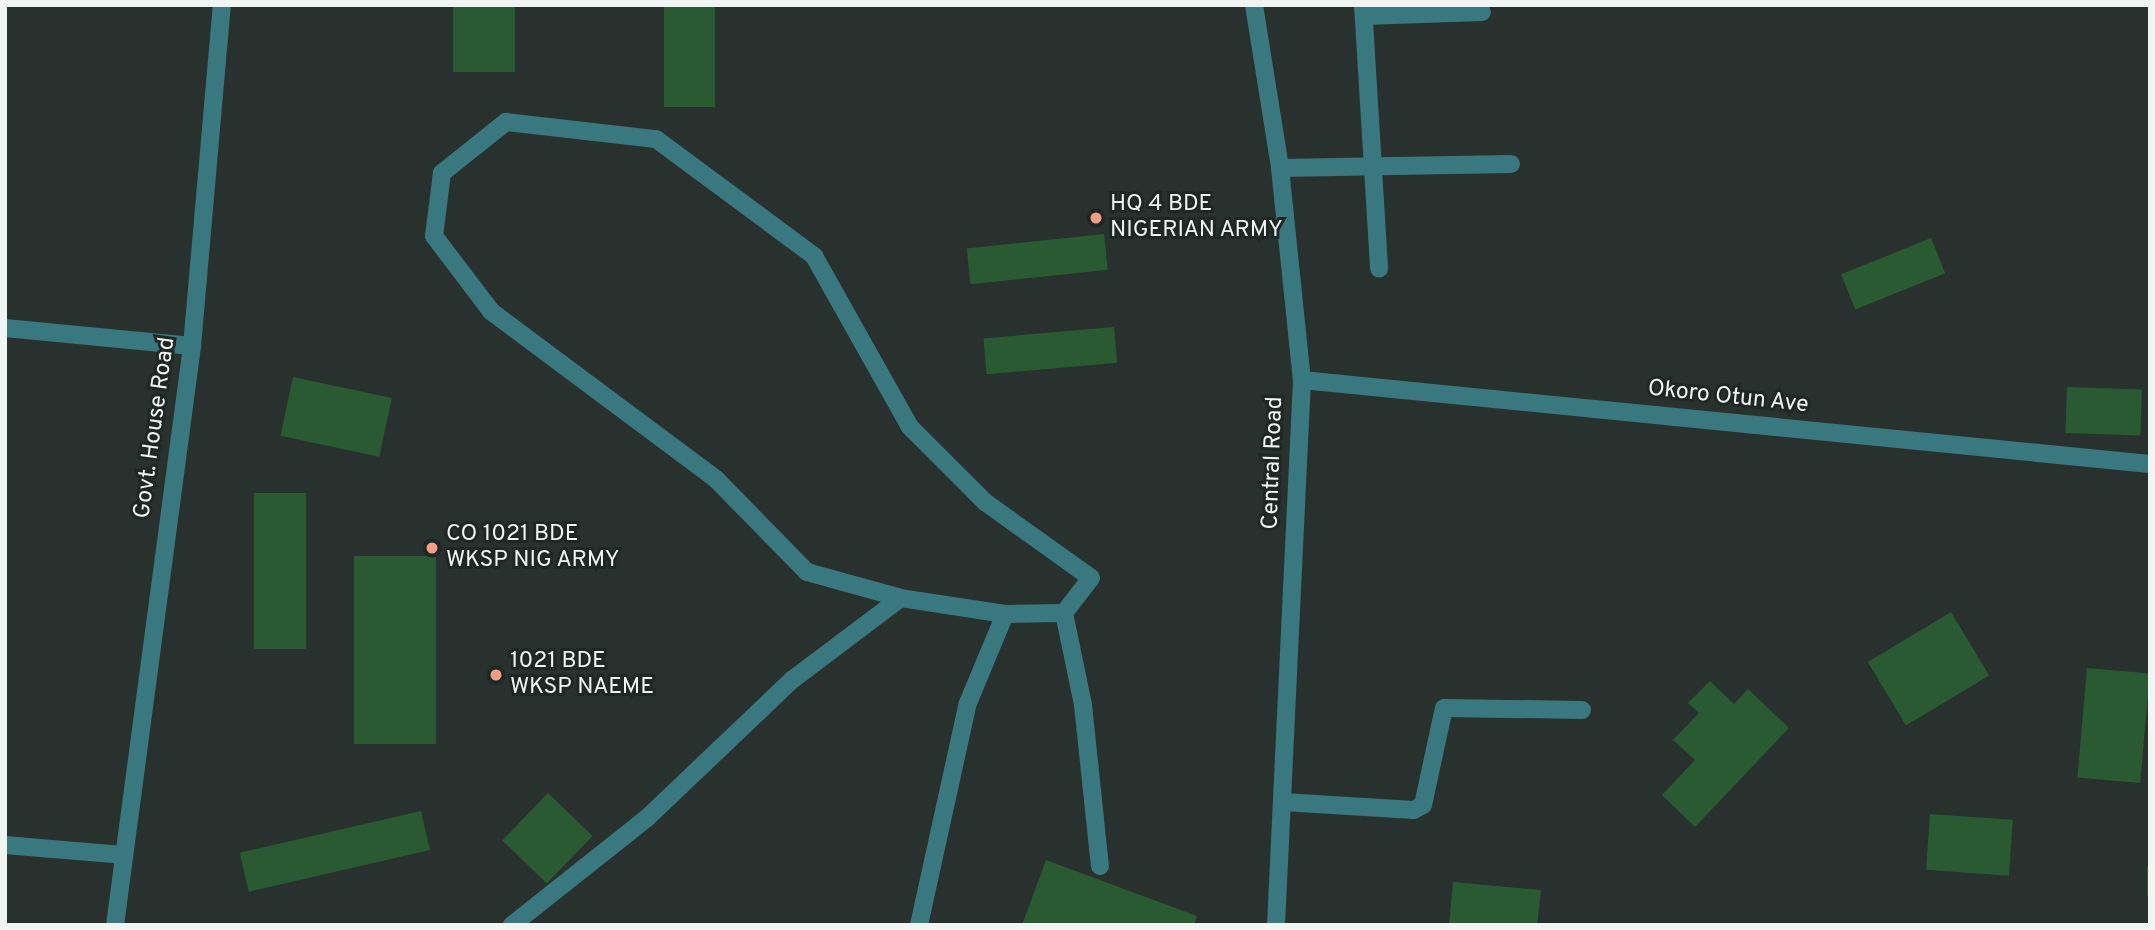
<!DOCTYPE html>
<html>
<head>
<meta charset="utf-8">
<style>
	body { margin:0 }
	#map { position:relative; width:2155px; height:930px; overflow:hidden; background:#29312e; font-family:Overpass,sans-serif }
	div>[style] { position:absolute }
	.building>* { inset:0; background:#295a32; transform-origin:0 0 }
	.service>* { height:18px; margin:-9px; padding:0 9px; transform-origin:9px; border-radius:9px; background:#3a787f }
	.minor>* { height:18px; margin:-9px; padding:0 9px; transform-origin:9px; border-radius:9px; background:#3a787f }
	.dots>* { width:19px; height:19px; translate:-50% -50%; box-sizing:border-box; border:4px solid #1f2725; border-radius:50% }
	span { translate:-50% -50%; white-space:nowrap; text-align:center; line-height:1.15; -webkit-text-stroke:6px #1f2725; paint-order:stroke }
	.poi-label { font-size:23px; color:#f0f5f3 }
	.left { translate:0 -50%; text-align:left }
	.street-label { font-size:23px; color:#f0f5f3 }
	.frame { position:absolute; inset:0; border:7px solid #f0f5f3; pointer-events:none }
</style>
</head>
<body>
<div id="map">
	<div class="building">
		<div style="left:453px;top:5px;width:62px;height:67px"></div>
		<div style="left:664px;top:5px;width:51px;height:102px"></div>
		<div style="left:1104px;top:234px;width:36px;height:138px;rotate:84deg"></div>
		<div style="left:1931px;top:238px;width:38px;height:97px;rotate:68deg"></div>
		<div style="left:1114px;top:327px;width:36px;height:131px;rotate:85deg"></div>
		<div style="left:293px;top:377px;width:101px;height:60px;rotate:12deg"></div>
		<div style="left:2067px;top:387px;width:75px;height:46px;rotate:2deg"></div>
		<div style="left:254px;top:493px;width:52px;height:156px"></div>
		<div style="left:354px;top:556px;width:82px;height:188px"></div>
		<div style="left:1951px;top:612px;width:74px;height:97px;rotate:59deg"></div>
		<div style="left:2087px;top:668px;width:63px;height:110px;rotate:5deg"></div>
		<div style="clip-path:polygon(1710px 681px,1734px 704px,1748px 689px,1789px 728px,1695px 827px,1662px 795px,1695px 760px,1673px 740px,1699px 713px,1688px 703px)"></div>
		<div style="left:548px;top:793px;width:62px;height:66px;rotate:44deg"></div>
		<div style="left:421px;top:811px;width:40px;height:186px;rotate:77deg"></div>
		<div style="left:1930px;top:814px;width:83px;height:56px;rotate:4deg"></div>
		<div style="clip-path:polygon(1046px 860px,1197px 916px,1194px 925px,1022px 925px)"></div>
		<div style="left:2147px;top:867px;width:3px;height:29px"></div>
		<div style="clip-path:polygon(1453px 882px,1541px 890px,1537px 925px,1449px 925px)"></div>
	</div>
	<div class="service">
		<div style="left:1363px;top:5px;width:264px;rotate:86.5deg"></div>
		<div style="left:1364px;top:16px;width:118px;rotate:-1.9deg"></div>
		<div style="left:1280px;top:168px;width:231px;rotate:-1deg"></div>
		<div style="left:1005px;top:614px;width:105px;rotate:-171.3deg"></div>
		<div style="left:901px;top:598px;width:98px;rotate:-164.5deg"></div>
		<div style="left:807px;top:572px;width:130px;rotate:-134.4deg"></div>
		<div style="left:716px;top:479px;width:281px;rotate:-143.3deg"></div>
		<div style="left:491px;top:311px;width:94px;rotate:-127.2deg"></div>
		<div style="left:434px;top:236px;width:64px;rotate:-82.8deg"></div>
		<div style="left:442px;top:173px;width:82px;rotate:-38.6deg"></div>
		<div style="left:506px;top:122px;width:151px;rotate:6.5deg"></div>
		<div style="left:656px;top:139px;width:197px;rotate:36.5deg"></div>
		<div style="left:814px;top:256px;width:196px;rotate:60.7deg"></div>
		<div style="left:910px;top:427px;width:106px;rotate:45deg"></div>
		<div style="left:985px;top:502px;width:130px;rotate:35.6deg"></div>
		<div style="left:1091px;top:578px;width:44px;rotate:127.6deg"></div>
		<div style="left:1283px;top:802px;width:131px;rotate:3.5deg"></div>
		<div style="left:1414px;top:810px;width:10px;rotate:-29deg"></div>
		<div style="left:1423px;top:805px;width:99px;rotate:-77.8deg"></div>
		<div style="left:1444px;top:708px;width:138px;rotate:0.8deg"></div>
		<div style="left:512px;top:925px;width:172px;rotate:-38.4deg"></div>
		<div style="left:647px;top:818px;width:200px;rotate:-43.6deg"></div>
		<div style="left:792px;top:680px;width:136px;rotate:-37deg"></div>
		<div style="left:919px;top:925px;width:227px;rotate:-77.6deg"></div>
		<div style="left:968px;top:703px;width:96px;rotate:-67.4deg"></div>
		<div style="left:1005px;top:614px;width:59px;rotate:-1deg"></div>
		<div style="left:1064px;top:613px;width:94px;rotate:78.3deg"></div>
		<div style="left:1083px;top:705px;width:162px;rotate:84deg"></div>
	</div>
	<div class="minor">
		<div style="left:1254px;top:5px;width:165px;rotate:80.9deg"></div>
		<div style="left:1280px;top:168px;width:213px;rotate:84.1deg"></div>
		<div style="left:1302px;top:380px;width:546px;rotate:92.73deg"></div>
		<div style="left:5px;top:328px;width:188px;rotate:5.5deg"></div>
		<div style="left:1302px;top:380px;width:852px;rotate:5.66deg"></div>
		<div style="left:5px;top:845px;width:118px;rotate:4.8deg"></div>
		<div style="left:115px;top:925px;width:584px;rotate:-82.42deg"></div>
		<div style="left:192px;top:346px;width:342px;rotate:-85deg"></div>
	</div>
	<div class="dots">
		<div style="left:1096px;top:218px;background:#f49e87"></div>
		<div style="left:432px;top:548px;background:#f49e87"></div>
		<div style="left:496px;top:675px;background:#f49e87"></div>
	</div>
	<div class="poi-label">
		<span class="left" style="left:1110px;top:218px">HQ 4 BDE<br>NIGERIAN ARMY</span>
		<span class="left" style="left:446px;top:548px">CO 1021 BDE<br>WKSP NIG ARMY</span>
		<span class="left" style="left:510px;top:675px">1021 BDE<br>WKSP NAEME</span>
	</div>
	<div class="street-label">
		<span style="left:1728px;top:398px;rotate:6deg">Okoro Otun Ave</span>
		<span style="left:156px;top:428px;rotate:-82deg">Govt. House Road</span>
		<span style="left:1274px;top:463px;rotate:-88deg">Central Road</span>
	</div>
	<div class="frame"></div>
</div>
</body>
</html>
